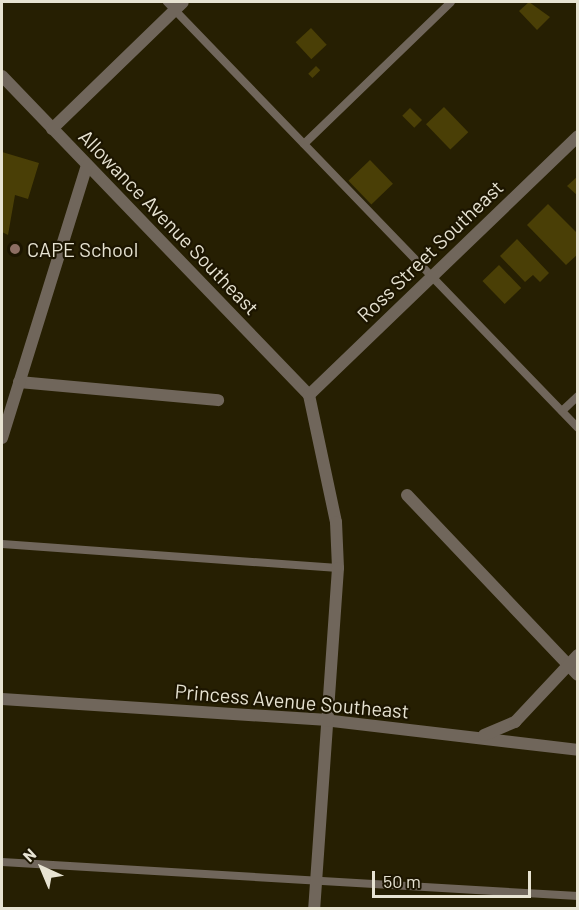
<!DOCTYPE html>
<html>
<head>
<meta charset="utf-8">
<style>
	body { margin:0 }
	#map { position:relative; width:579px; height:910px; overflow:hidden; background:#261f02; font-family:Barlow,sans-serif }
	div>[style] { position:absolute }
	.building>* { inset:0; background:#4a3f06; transform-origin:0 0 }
	.service>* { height:8px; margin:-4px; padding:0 4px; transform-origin:4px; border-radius:4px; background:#70665b }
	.minor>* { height:12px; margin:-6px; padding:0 6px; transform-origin:6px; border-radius:6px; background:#70665b }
	.dots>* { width:16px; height:16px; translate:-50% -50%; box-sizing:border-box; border:3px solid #1c1500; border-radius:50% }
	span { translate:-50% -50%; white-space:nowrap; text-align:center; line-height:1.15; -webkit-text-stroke:4.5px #1c1500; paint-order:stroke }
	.street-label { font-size:20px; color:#e7e3d2 }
	.poi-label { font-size:20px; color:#e7e3d2 }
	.left { translate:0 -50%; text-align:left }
	.frame { position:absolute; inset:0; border:3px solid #e7e3d2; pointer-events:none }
	.north { position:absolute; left:12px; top:838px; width:60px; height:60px; -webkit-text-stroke:4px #1c1500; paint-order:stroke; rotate:316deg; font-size:16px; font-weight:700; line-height:24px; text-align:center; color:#e7e3d2 }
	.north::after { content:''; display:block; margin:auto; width:21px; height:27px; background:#e7e3d2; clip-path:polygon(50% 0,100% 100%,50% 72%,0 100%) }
	.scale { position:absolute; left:372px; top:871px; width:159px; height:27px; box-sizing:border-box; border:3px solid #e7e3d2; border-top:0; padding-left:8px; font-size:18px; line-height:21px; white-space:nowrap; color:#e7e3d2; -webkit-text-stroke:4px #1c1500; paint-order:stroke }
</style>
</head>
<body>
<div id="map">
	<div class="building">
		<div style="clip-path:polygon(529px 2px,550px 17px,537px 30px,519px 11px)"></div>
		<div style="left:311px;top:28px;width:23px;height:21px;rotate:47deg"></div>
		<div style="left:316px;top:66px;width:6px;height:11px;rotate:45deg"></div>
		<div style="left:444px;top:107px;width:35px;height:25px;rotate:46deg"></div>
		<div style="left:410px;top:108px;width:17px;height:11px;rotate:45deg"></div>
		<div style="clip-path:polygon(2px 152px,39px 163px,28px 199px,15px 195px,8px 235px,2px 232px)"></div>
		<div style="left:370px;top:160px;width:33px;height:30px;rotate:46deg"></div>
		<div style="clip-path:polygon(578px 176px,578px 196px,567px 186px)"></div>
		<div style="clip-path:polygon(548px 204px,578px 234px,578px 254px,566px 265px,527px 225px)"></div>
		<div style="clip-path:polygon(517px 239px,549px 273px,540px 282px,533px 275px,525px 282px,500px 256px)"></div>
		<div style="left:499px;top:265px;width:32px;height:23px;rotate:46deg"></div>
	</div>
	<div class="service">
		<div style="left:167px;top:2px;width:592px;rotate:46.03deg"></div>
		<div style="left:304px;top:144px;width:204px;rotate:-44deg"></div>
		<div style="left:562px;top:411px;width:22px;rotate:-43deg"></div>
		<div style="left:2px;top:544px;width:337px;rotate:4.1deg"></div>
		<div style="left:2px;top:862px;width:577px;rotate:3.38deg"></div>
	</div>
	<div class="minor">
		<div style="left:2px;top:76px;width:443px;rotate:46.1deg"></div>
		<div style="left:52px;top:129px;width:182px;rotate:-44.1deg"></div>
		<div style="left:19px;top:382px;width:200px;rotate:5.2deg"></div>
		<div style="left:309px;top:395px;width:130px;rotate:78deg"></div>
		<div style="left:336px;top:522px;width:46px;rotate:87.5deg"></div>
		<div style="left:338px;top:568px;width:341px;rotate:94deg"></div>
		<div style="left:309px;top:395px;width:373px;rotate:-43.9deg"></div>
		<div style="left:2px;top:438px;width:286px;rotate:-72.7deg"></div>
		<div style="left:407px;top:495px;width:248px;rotate:46.5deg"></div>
		<div style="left:2px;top:699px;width:323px;rotate:3.7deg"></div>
		<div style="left:324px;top:720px;width:256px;rotate:6.7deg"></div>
		<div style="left:484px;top:735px;width:34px;rotate:-23deg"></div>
		<div style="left:515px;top:722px;width:92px;rotate:-46.8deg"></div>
	</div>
	<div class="dots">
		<div style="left:15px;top:249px;background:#8d6e63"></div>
	</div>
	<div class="street-label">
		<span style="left:169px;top:222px;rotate:46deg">Allowance Avenue Southeast</span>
		<span style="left:430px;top:251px;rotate:-44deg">Ross Street Southeast</span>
		<span style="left:292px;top:701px;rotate:5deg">Princess Avenue Southeast</span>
	</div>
	<div class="poi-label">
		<span class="left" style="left:27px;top:249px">CAPE School</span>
	</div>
	<div class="frame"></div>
	<div class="north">N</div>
	<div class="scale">50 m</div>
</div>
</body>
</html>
